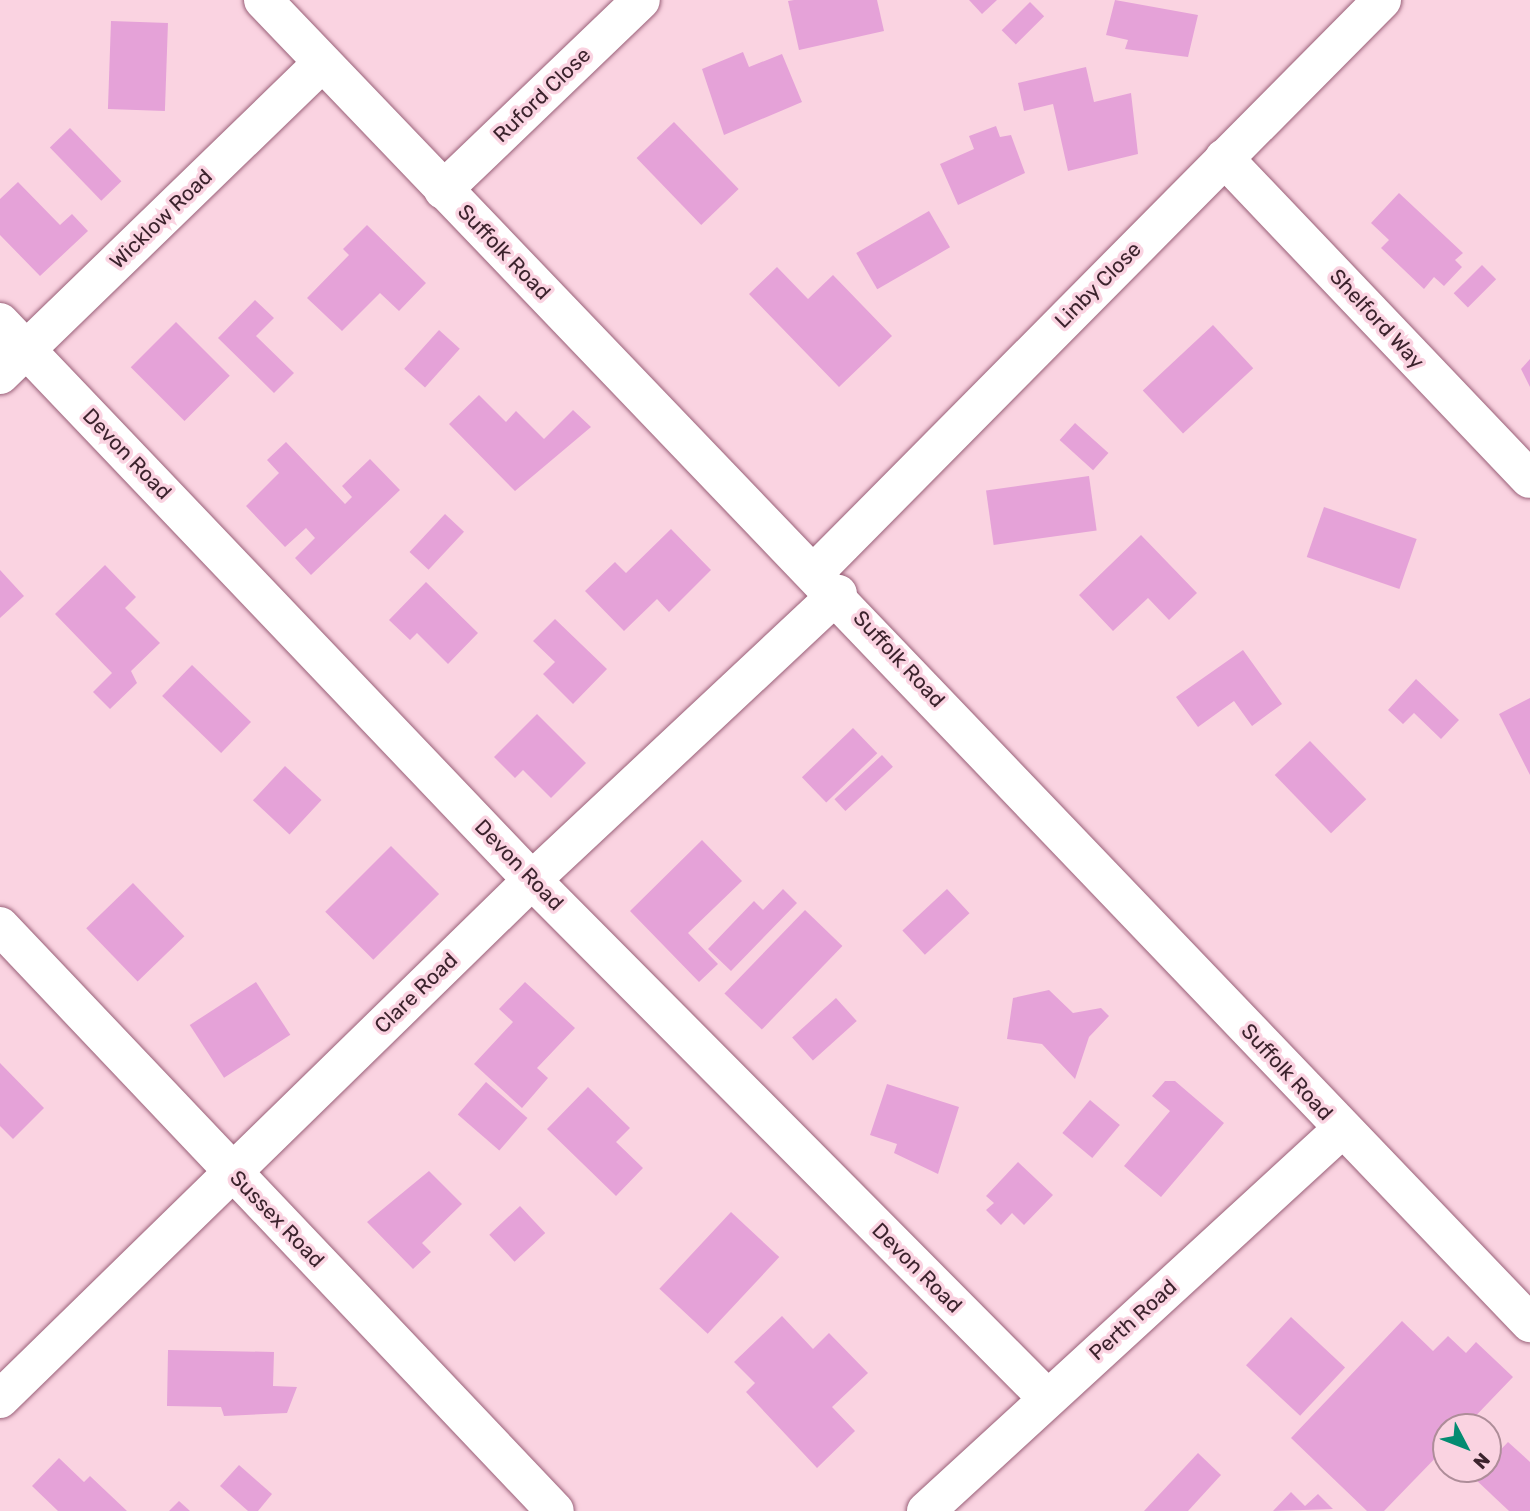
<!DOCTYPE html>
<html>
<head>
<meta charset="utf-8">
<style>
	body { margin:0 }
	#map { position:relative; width:1530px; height:1511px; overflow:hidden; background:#fad3e1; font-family:Rubik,sans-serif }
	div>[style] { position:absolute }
	.building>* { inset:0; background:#e5a2d8; transform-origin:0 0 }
	.roads { filter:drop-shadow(0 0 2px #996078) drop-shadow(0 0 2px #996078) }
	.minor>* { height:38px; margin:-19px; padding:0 19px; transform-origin:19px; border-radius:19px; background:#fff }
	span { translate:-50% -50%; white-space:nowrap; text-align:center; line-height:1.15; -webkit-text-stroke:7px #fad3e1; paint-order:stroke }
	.street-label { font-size:21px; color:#3c232d }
	.north { position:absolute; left:1432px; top:1413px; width:70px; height:70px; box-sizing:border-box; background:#fad3e1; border:2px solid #ae8d99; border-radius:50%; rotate:132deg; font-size:19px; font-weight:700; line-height:28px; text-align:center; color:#3c232d }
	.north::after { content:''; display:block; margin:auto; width:24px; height:32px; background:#048b71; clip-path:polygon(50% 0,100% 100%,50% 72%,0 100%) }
</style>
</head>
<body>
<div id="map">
	<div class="building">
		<div style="clip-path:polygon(794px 0,877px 0,884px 31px,799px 50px,788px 1px)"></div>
		<div style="clip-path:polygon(969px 0,997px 0,982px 14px)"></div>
		<div style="clip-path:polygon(1115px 0,1198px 15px,1188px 57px,1125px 49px,1128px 40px,1106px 35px)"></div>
		<div style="left:1030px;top:2px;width:20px;height:40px;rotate:45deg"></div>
		<div style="left:111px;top:21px;width:57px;height:88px;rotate:2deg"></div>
		<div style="clip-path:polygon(743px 52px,749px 67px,782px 54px,802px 102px,724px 135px,702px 69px)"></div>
		<div style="clip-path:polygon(1086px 67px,1094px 102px,1131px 93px,1138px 154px,1068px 171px,1053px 104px,1024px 111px,1018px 83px)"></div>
		<div style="left:674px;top:122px;width:93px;height:52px;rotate:46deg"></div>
		<div style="clip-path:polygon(996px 126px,1000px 137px,1011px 135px,1025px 173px,958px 205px,940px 164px,974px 149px,969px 136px)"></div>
		<div style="left:70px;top:128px;width:74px;height:28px;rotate:46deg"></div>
		<div style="clip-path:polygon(18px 182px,60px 225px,72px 214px,88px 231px,40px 276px,0 235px,0 199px)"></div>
		<div style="clip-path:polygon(1399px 193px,1463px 253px,1455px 260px,1462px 267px,1444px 286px,1434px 277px,1424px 289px,1381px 248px,1389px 240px,1371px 223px)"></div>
		<div style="left:929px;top:211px;width:42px;height:84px;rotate:60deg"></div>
		<div style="clip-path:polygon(367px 225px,426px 283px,399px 311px,380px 293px,342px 331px,307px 298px,349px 255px,343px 249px)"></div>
		<div style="left:1482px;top:265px;width:20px;height:40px;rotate:45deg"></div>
		<div style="clip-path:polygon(777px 267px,808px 299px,833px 275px,892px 336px,839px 387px,749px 294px)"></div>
		<div style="clip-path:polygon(255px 300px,274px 318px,256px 336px,294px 373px,274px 393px,218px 338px)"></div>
		<div style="left:176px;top:322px;width:76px;height:64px;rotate:45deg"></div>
		<div style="left:1213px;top:325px;width:59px;height:96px;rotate:47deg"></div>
		<div style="left:439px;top:330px;width:28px;height:52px;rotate:42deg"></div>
		<div style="clip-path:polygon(1530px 359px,1530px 387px,1521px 369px)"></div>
		<div style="clip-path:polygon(479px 395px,506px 422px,516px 411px,544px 439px,573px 410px,591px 427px,515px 491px,449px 424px)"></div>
		<div style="left:1075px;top:423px;width:45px;height:23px;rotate:42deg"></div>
		<div style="clip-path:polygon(286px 442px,345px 504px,352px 497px,342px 486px,370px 459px,400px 490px,311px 575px,295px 558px,315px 538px,306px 528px,285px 547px,246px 506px,279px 473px,267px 460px)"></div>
		<div style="left:1089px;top:476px;width:55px;height:104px;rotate:82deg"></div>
		<div style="left:1324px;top:507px;width:98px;height:53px;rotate:19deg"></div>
		<div style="left:445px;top:514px;width:26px;height:52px;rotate:43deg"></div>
		<div style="clip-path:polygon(671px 529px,711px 570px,669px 612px,657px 599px,624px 631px,585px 591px,615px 562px,626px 573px)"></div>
		<div style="clip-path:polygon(1141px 535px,1197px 593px,1169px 620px,1148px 598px,1113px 631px,1079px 595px)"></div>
		<div style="clip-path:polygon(105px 565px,136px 597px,125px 608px,160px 643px,131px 671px,137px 683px,110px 709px,93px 692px,112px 673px,55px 614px)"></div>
		<div style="clip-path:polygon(0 570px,24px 596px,0 618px)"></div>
		<div style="clip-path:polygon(426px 582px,478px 633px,448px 664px,417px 633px,410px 640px,389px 620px)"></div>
		<div style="clip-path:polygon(555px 619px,607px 669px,573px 704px,543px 674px,555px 662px,533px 641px)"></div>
		<div style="clip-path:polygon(1243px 650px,1282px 704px,1252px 726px,1234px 701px,1198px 727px,1176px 697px)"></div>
		<div style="left:192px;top:665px;width:82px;height:43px;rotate:44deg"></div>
		<div style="clip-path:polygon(1416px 679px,1459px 720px,1441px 739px,1414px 713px,1403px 724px,1388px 710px)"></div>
		<div style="clip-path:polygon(1530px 698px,1530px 775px,1499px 714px)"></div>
		<div style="clip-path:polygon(537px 714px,586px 763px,551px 798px,523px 770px,515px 778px,494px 757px)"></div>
		<div style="left:853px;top:728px;width:35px;height:71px;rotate:46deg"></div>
		<div style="left:1310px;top:741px;width:81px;height:49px;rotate:46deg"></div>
		<div style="left:882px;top:755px;width:16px;height:65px;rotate:47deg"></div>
		<div style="left:285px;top:766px;width:50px;height:47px;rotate:43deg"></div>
		<div style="clip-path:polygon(702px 840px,742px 881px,688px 933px,718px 964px,699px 982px,630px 911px)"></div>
		<div style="left:391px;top:846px;width:68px;height:93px;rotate:45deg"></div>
		<div style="left:133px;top:883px;width:74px;height:65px;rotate:46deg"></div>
		<div style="clip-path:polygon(783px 889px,797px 903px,731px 971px,708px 949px,754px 901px,763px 910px)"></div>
		<div style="left:947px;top:889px;width:33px;height:61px;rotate:47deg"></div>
		<div style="left:805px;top:910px;width:52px;height:116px;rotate:44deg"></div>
		<div style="left:256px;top:982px;width:63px;height:79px;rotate:57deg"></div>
		<div style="clip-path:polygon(525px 982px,575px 1028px,537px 1068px,548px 1078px,522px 1108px,474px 1064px,513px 1022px,499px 1009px)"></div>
		<div style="clip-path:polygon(1049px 990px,1073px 1013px,1101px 1008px,1109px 1016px,1089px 1037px,1075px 1079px,1042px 1044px,1007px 1039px,1013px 998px)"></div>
		<div style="left:836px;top:998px;width:31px;height:59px;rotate:48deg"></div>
		<div style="clip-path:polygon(0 1063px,44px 1108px,13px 1139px,0 1126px)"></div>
		<div style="clip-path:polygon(1165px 1081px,1175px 1081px,1224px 1123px,1161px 1197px,1124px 1166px,1170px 1111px,1152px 1096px)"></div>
		<div style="left:486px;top:1082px;width:55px;height:43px;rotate:41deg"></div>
		<div style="clip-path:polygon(887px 1084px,959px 1107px,938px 1174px,894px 1153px,897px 1144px,870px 1135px)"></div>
		<div style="clip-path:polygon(588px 1087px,630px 1128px,616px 1142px,643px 1168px,616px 1196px,547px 1129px)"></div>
		<div style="left:1090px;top:1100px;width:39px;height:43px;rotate:40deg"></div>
		<div style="clip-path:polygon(1018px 1162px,1053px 1195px,1024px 1225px,1012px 1213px,1001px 1225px,986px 1210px,994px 1203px,986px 1196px)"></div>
		<div style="clip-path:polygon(429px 1171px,462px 1204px,422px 1243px,431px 1252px,413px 1269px,367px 1222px)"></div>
		<div style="left:520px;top:1206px;width:37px;height:42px;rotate:47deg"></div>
		<div style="left:731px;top:1212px;width:66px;height:105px;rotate:43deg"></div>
		<div style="clip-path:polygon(782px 1316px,813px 1349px,829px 1333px,868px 1373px,832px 1407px,855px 1431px,817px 1468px,746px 1392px,755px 1383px,734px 1362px)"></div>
		<div style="left:1291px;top:1317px;width:74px;height:66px;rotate:43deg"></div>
		<div style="clip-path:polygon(1402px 1321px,1433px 1351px,1448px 1336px,1466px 1353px,1476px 1342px,1513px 1377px,1465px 1427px,1446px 1427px,1446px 1447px,1384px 1511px,1367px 1511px,1291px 1438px)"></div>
		<div style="clip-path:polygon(168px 1350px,274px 1352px,273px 1386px,297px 1387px,287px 1413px,224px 1416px,221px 1407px,167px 1406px)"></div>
		<div style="clip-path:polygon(1508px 1442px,1530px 1462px,1530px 1511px,1509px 1511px,1474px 1478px)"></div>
		<div style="clip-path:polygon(1198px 1453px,1221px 1475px,1188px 1511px,1144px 1511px)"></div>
		<div style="clip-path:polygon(59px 1458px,84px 1482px,90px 1476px,127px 1511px,58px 1511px,32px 1486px)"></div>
		<div style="clip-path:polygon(239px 1465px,272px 1494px,258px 1511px,248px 1511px,220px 1486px)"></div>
		<div style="clip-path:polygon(1291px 1492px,1305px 1506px,1318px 1494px,1333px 1509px,1273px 1511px)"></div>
		<div style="clip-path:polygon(179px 1501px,190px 1511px,169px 1511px)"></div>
	</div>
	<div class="roads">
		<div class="minor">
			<div style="left:263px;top:0;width:1832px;rotate:46.24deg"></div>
			<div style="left:1224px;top:158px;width:443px;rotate:46.4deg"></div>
			<div style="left:443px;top:190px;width:274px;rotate:-43.8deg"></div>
			<div style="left:0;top:322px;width:771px;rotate:46.37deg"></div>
			<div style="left:532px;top:880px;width:730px;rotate:45.17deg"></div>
			<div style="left:0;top:375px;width:448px;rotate:-44.1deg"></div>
			<div style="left:816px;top:571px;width:804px;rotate:-45.25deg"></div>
			<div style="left:0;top:926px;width:806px;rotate:46.51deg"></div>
			<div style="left:0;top:1399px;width:743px;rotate:-44.29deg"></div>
			<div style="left:532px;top:880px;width:419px;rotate:-43.1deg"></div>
			<div style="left:926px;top:1511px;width:563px;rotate:-42.55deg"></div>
		</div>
	</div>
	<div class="street-label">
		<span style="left:542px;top:95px;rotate:-44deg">Ruford Close</span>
		<span style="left:161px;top:219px;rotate:-44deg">Wicklow Road</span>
		<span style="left:504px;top:252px;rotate:46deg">Suffolk Road</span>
		<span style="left:1098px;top:285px;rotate:-45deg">Linby Close</span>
		<span style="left:1377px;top:319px;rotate:47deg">Shelford Way</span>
		<span style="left:127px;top:454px;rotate:46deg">Devon Road</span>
		<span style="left:899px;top:659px;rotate:47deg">Suffolk Road</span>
		<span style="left:519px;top:865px;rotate:46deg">Devon Road</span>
		<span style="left:416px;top:993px;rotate:-44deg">Clare Road</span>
		<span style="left:1287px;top:1072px;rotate:47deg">Suffolk Road</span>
		<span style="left:277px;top:1219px;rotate:46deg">Sussex Road</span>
		<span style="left:917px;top:1268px;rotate:45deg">Devon Road</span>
		<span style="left:1133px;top:1320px;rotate:-42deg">Perth Road</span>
	</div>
	<div class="north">N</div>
</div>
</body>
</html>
